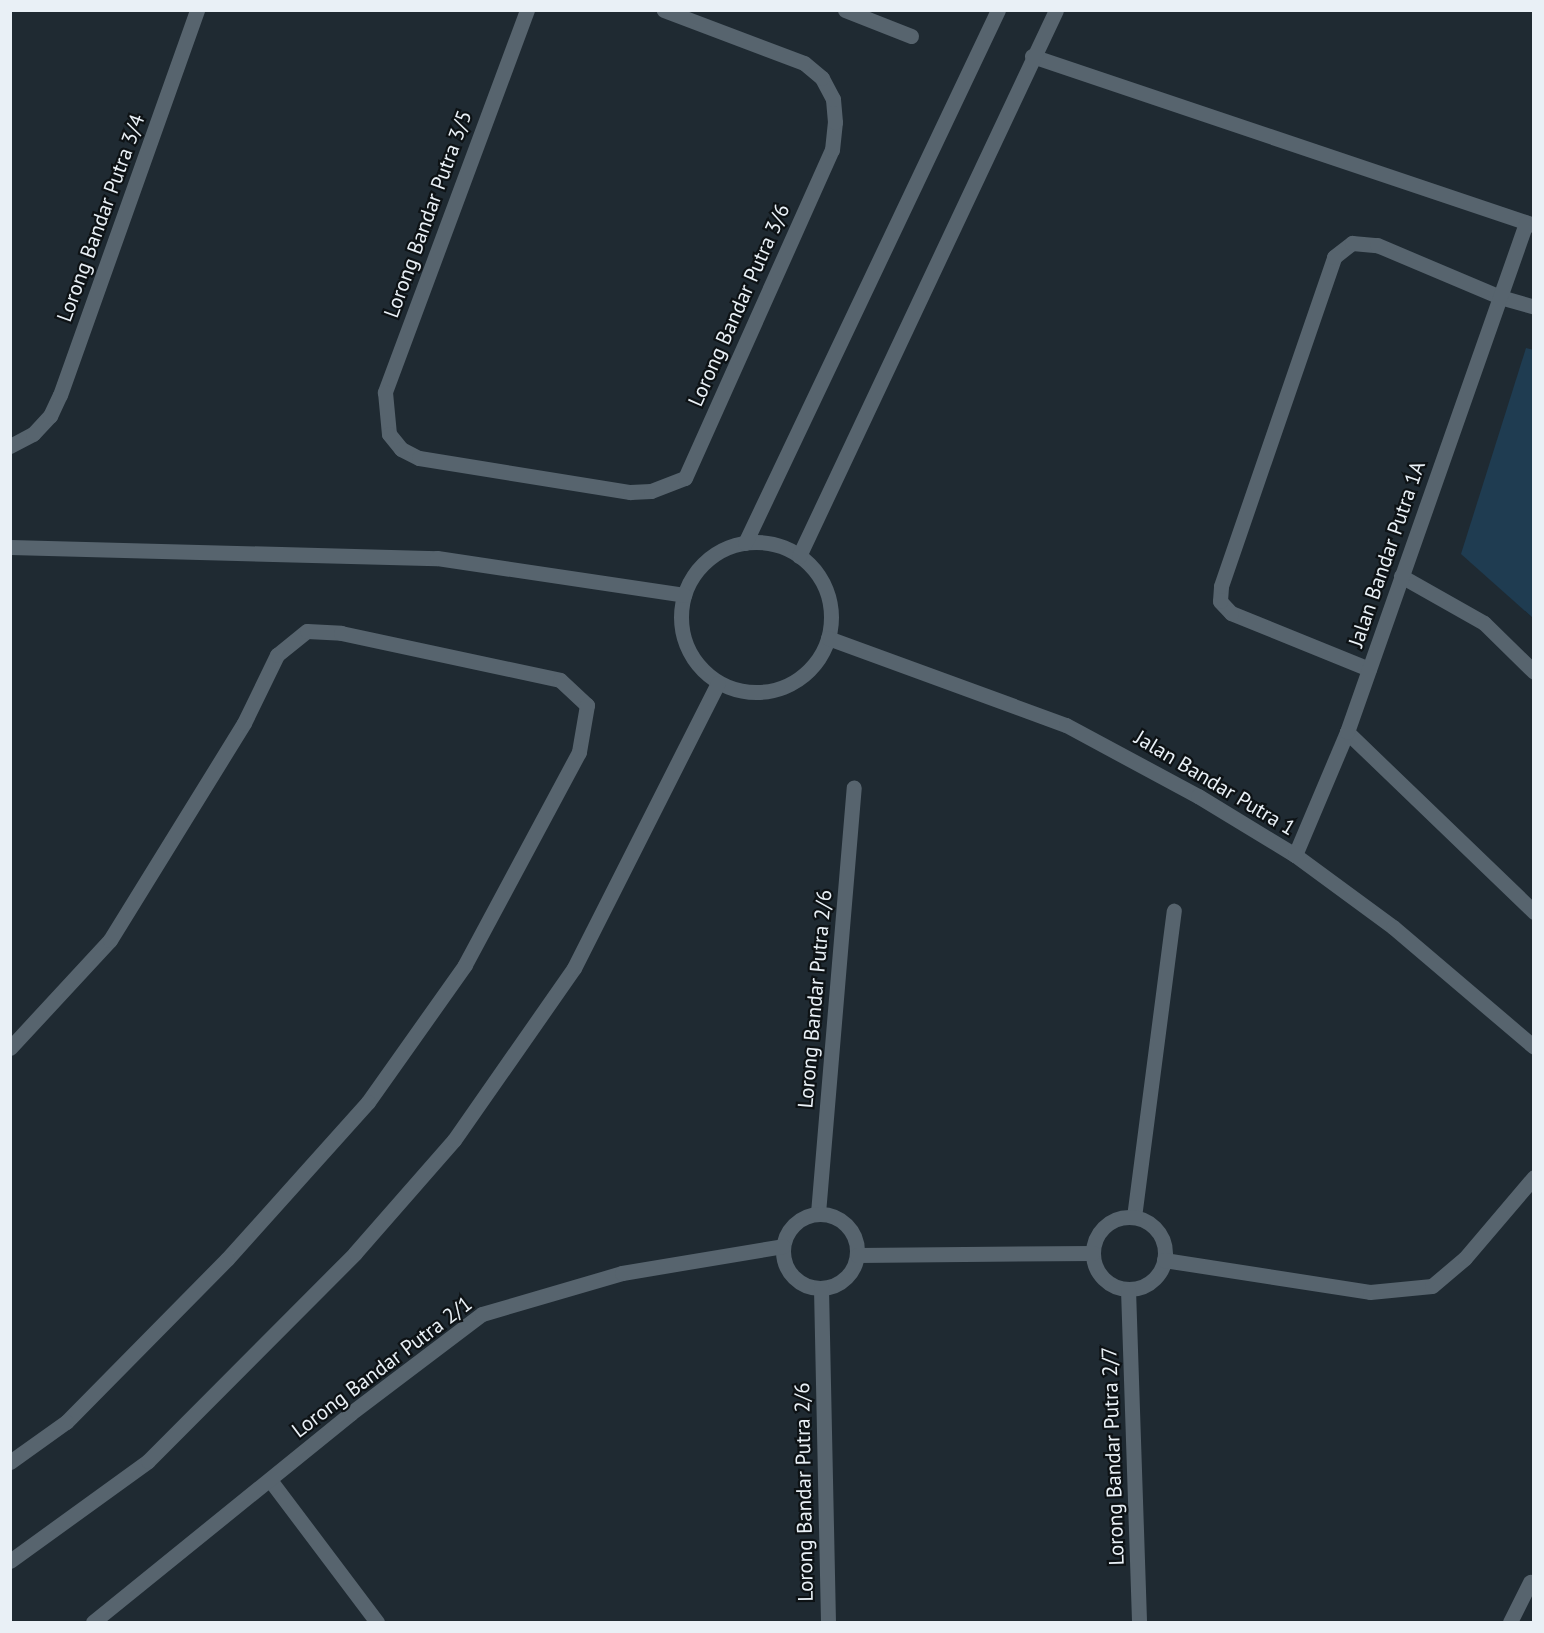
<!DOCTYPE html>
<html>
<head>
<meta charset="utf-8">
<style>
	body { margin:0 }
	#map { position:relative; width:1544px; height:1633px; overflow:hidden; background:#1f2a32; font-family:"PT Sans",sans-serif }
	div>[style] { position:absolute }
	.shadow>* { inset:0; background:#0007 }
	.building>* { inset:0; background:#1f3c51 }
	.minor>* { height:15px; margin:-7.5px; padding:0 7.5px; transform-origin:7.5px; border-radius:7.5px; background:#57646e }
	.minor>.ring { margin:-7.5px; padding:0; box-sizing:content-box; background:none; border:15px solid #57646e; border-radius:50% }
	span { translate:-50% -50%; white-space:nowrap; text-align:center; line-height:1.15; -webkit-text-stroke:4.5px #0d1215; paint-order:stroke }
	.street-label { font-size:21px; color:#e9f0f6 }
	.frame { position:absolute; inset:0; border:12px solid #e9f0f6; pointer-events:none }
</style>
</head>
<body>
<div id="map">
	<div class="shadow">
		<div style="clip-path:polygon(1534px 351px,1534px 619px,1462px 554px)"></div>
	</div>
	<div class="building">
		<div style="clip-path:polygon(1526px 348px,1534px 350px,1534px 619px,1461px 554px)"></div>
	</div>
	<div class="minor">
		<div style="left:527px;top:10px;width:408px;rotate:110.4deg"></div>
		<div style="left:385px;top:392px;width:42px;rotate:84.6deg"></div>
		<div style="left:389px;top:434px;width:19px;rotate:51deg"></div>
		<div style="left:401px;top:449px;width:20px;rotate:27deg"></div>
		<div style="left:419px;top:458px;width:214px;rotate:9.2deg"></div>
		<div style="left:630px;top:492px;width:21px;rotate:-3deg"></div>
		<div style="left:651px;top:491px;width:36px;rotate:-21deg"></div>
		<div style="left:685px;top:478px;width:359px;rotate:-65.9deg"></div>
		<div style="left:832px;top:150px;width:28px;rotate:-84deg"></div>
		<div style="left:835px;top:122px;width:23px;rotate:-95deg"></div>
		<div style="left:833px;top:99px;width:24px;rotate:-118deg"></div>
		<div style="left:822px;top:78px;width:23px;rotate:-140deg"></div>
		<div style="left:804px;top:63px;width:150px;rotate:-159.3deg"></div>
		<div style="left:845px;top:10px;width:71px;rotate:21.5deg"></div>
		<div style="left:1032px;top:56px;width:530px;rotate:18.61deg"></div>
		<div style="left:10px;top:446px;width:26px;rotate:-28deg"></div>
		<div style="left:33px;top:434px;width:25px;rotate:-47deg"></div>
		<div style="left:50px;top:416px;width:23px;rotate:-65deg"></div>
		<div style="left:60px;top:395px;width:409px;rotate:-70.4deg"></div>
		<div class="ring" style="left:681px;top:542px;width:135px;height:135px"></div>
		<div style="left:745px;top:543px;width:590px;rotate:-64.61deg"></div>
		<div style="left:10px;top:547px;width:427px;rotate:1.5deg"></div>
		<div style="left:437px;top:558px;width:250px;rotate:8.5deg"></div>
		<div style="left:799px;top:556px;width:603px;rotate:-64.79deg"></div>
		<div style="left:1401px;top:576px;width:95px;rotate:29.5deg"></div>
		<div style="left:1484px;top:623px;width:70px;rotate:44.4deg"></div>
		<div style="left:828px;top:638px;width:253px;rotate:20.1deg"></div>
		<div style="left:1066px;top:725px;width:150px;rotate:28.3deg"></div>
		<div style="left:1198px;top:796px;width:114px;rotate:31.3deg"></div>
		<div style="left:1295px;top:855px;width:122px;rotate:36.3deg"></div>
		<div style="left:1393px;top:927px;width:185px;rotate:40.4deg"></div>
		<div style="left:1369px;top:669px;width:149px;rotate:-157.9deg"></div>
		<div style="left:1231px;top:613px;width:16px;rotate:-133deg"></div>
		<div style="left:1220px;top:601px;width:15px;rotate:-86deg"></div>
		<div style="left:1221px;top:586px;width:348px;rotate:-71deg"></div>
		<div style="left:1334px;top:257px;width:23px;rotate:-38deg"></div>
		<div style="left:1352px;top:243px;width:25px;rotate:5deg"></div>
		<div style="left:1377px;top:245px;width:134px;rotate:22.9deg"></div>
		<div style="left:1500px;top:297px;width:35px;rotate:16deg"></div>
		<div style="left:1347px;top:732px;width:260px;rotate:43.9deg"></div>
		<div style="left:1295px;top:855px;width:134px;rotate:-67.1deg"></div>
		<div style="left:1347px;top:732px;width:540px;rotate:-70.62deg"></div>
		<div style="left:10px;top:1048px;width:147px;rotate:-47.2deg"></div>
		<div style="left:110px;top:940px;width:255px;rotate:-58.3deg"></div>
		<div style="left:244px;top:723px;width:76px;rotate:-64.1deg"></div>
		<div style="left:277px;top:655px;width:38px;rotate:-39deg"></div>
		<div style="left:307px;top:631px;width:34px;rotate:3deg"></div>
		<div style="left:341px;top:633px;width:224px;rotate:12.1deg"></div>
		<div style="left:560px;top:680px;width:37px;rotate:43deg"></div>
		<div style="left:587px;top:705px;width:48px;rotate:99.7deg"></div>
		<div style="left:579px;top:752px;width:242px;rotate:118.2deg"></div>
		<div style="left:465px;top:965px;width:168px;rotate:125.3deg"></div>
		<div style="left:368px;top:1102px;width:211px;rotate:131.9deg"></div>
		<div style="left:227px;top:1259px;width:229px;rotate:134.6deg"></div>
		<div style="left:66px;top:1422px;width:69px;rotate:144.5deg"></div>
		<div style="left:818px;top:1213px;width:427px;rotate:-85.2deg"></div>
		<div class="ring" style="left:783px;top:1214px;width:59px;height:59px"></div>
		<div style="left:1134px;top:1217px;width:309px;rotate:-82.6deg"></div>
		<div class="ring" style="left:1093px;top:1217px;width:57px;height:57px"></div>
		<div style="left:857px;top:1255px;width:236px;rotate:-0.5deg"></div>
		<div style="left:1164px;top:1260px;width:208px;rotate:8.8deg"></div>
		<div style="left:1370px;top:1292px;width:62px;rotate:-5.5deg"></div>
		<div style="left:1432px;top:1286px;width:43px;rotate:-40.3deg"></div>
		<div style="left:1465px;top:1258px;width:106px;rotate:-49.6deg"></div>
		<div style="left:821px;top:1288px;width:334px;rotate:88.8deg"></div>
		<div style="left:1128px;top:1289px;width:333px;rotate:88.1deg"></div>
		<div style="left:270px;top:1480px;width:178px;rotate:53deg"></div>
		<div style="left:10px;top:1561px;width:170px;rotate:-35.9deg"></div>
		<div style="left:148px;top:1461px;width:293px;rotate:-45.1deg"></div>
		<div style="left:355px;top:1253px;width:150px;rotate:-48.8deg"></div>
		<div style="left:454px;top:1140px;width:210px;rotate:-55.1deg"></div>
		<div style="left:574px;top:968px;width:319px;rotate:-63.2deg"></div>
		<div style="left:93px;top:1622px;width:332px;rotate:-39deg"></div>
		<div style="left:351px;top:1413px;width:164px;rotate:-37.1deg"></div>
		<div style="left:482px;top:1314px;width:146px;rotate:-16.3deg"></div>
		<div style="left:622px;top:1273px;width:163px;rotate:-9.5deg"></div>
		<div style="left:1510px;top:1622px;width:45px;rotate:-63.4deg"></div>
	</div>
	<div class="street-label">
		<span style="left:428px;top:214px;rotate:-70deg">Lorong Bandar Putra 3/5</span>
		<span style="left:101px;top:218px;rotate:-70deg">Lorong Bandar Putra 3/4</span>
		<span style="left:739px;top:305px;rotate:-66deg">Lorong Bandar Putra 3/6</span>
		<span style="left:1387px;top:554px;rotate:-71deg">Jalan Bandar Putra 1A</span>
		<span style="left:1215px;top:783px;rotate:31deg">Jalan Bandar Putra 1</span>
		<span style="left:815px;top:999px;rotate:-85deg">Lorong Bandar Putra 2/6</span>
		<span style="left:382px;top:1367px;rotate:-37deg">Lorong Bandar Putra 2/1</span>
		<span style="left:1113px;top:1456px;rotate:-92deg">Lorong Bandar Putra 2/7</span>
		<span style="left:804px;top:1492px;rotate:-91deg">Lorong Bandar Putra 2/6</span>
	</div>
	<div class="frame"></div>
</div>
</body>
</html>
